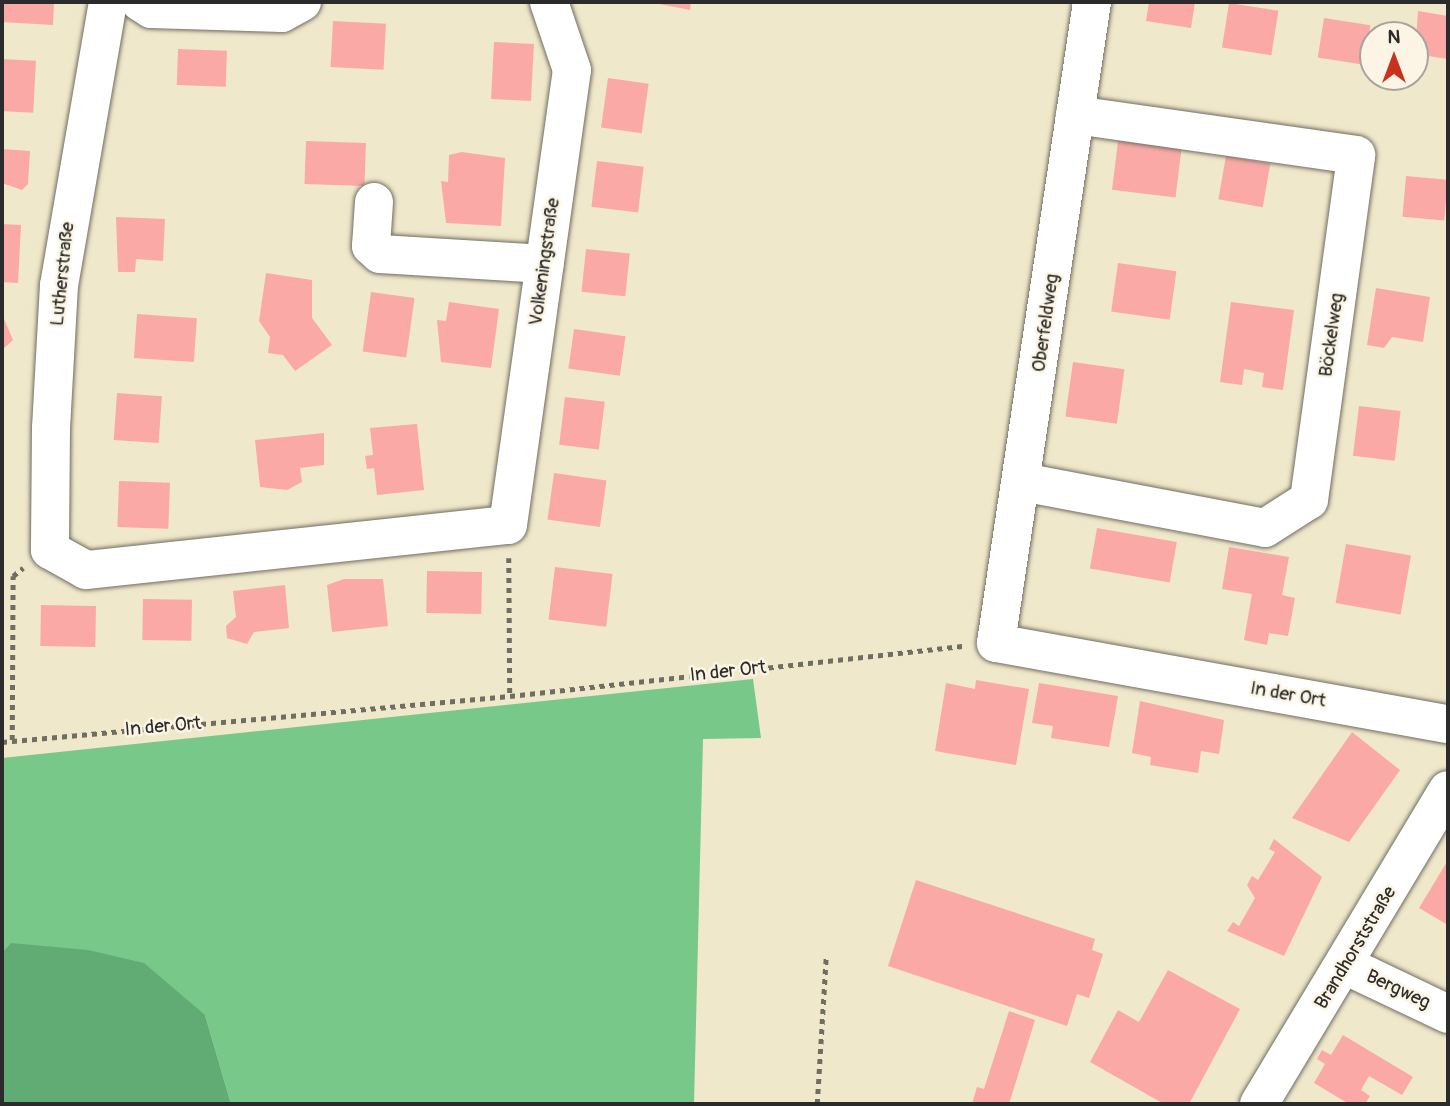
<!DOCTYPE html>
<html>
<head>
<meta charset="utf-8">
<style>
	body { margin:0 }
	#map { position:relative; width:1450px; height:1106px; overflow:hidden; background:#f0e8cb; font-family:Pangolin,sans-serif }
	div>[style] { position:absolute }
	.green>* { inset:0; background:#77c889 }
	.forest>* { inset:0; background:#61ac75 }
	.building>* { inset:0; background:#fba9a6; transform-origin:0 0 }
	.path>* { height:4.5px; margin-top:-2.25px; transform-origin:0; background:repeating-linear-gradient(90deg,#706d63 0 5px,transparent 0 10px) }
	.roads { filter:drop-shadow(0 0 2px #706d63) drop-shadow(0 0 2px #706d63) }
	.minor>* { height:38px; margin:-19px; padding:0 19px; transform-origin:19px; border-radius:19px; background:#fff }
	span { translate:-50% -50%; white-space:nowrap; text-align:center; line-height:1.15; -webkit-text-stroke:5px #fcf5e5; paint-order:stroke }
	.street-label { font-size:19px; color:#2b2b2b }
	.frame { position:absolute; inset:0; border:4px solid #2b2b2b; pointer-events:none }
	.north { position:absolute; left:1359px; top:21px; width:70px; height:70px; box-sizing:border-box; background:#fcf5e5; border:2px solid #a8a49b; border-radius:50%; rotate:0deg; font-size:19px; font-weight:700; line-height:28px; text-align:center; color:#2b2b2b }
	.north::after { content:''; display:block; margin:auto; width:24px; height:32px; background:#c8321e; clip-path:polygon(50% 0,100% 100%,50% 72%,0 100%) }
</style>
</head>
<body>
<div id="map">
	<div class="green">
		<div style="clip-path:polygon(753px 679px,761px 738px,703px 739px,694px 1104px,231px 1104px,205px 1015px,2px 953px,2px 758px)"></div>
	</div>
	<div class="forest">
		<div style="clip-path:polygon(11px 943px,88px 950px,144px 963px,205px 1015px,231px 1104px,2px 1104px,2px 953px)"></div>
	</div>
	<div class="building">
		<div style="clip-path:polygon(2px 2px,54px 2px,53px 25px,2px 22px)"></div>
		<div style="clip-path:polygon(649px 2px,691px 2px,690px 10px)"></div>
		<div style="clip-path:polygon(1149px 2px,1195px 2px,1191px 28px,1146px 21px)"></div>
		<div style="left:1229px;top:3px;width:50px;height:45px;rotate:9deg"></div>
		<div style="clip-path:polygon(1418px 11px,1448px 16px,1448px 59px,1415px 54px)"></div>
		<div style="left:1324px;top:18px;width:47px;height:40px;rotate:9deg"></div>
		<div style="left:333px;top:21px;width:53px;height:46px;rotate:3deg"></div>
		<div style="left:494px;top:42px;width:40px;height:57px;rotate:3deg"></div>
		<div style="left:178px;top:49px;width:49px;height:36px;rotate:2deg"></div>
		<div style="left:2px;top:59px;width:34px;height:52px;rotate:3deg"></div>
		<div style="left:608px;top:78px;width:41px;height:50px;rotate:8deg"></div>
		<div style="left:306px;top:141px;width:60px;height:43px;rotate:2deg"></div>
		<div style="left:1118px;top:141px;width:64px;height:49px;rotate:7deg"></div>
		<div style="clip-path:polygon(2px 149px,30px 151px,28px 184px,22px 190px,2px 183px)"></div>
		<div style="clip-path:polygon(462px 152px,505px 158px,501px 226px,446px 223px,441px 181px,448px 182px,449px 155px)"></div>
		<div style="left:1226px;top:156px;width:45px;height:44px;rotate:10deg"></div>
		<div style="left:597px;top:161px;width:47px;height:46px;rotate:7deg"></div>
		<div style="left:1406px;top:176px;width:42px;height:41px;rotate:5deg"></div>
		<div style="clip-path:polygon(116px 217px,165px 219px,163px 261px,136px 259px,135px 272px,118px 272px)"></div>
		<div style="clip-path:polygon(2px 224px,21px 225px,18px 283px,2px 282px)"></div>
		<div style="left:586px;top:249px;width:44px;height:43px;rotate:6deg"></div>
		<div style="left:1118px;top:263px;width:59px;height:49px;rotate:8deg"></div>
		<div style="clip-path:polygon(266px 273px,312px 280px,312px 318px,332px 345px,295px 371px,283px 355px,268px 353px,270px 337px,259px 321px)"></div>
		<div style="clip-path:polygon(1376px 288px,1430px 297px,1423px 342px,1392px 337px,1384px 348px,1367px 345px)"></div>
		<div style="left:371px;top:292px;width:44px;height:60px;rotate:8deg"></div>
		<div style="clip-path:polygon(449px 302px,499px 309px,491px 368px,441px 362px,437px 320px,446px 321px)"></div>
		<div style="clip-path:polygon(1231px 302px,1294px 310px,1283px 390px,1262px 387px,1264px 373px,1244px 369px,1242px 385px,1220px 382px)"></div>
		<div style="clip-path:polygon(2px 314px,13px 340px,2px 350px)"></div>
		<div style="left:137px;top:314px;width:60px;height:44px;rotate:4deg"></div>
		<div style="left:574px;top:329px;width:52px;height:40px;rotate:8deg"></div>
		<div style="left:1073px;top:362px;width:52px;height:55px;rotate:8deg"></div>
		<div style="left:117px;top:393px;width:45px;height:47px;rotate:4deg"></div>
		<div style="left:565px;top:397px;width:40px;height:48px;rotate:7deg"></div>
		<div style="left:1359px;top:406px;width:42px;height:50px;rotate:7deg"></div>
		<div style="clip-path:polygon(417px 424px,424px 490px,377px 495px,374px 468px,367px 469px,365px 456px,373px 455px,370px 428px)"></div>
		<div style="clip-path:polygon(324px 433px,324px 465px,300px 468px,302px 482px,287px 490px,260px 487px,255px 440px)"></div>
		<div style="left:554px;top:473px;width:53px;height:47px;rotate:8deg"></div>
		<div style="left:119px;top:481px;width:51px;height:46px;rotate:2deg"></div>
		<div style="left:1097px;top:528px;width:81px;height:41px;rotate:10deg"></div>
		<div style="left:1346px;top:544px;width:66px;height:60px;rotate:10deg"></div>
		<div style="clip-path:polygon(1229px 547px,1289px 557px,1282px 595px,1295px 598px,1288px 636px,1269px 633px,1267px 645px,1244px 640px,1252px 594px,1222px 589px)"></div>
		<div style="left:555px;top:567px;width:58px;height:53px;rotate:7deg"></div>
		<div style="left:427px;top:571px;width:55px;height:42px;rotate:1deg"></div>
		<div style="clip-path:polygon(344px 579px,383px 579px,388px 626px,332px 632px,327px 585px)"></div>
		<div style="clip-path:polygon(285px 585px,289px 628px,254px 632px,247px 644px,227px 638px,226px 626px,236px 617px,233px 591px)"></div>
		<div style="left:143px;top:599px;width:49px;height:41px;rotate:1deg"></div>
		<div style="left:41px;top:605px;width:55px;height:41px;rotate:1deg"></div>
		<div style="clip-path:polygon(976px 680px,1029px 689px,1016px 765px,935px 751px,946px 683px,975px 689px)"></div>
		<div style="clip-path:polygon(1039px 683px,1118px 696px,1109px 747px,1051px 738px,1053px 726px,1032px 723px)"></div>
		<div style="clip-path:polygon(1140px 701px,1224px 720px,1219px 754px,1201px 751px,1198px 773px,1150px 765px,1151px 757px,1132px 753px)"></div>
		<div style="clip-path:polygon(1352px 732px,1400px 770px,1349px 842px,1292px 818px)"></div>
		<div style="clip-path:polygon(1274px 839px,1322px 877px,1284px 956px,1227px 931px,1233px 922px,1239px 926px,1255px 898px,1247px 885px,1252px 876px,1258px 880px,1275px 852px,1269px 849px)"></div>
		<div style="clip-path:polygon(1448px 860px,1448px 925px,1419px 908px)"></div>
		<div style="clip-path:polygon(916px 880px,1095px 939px,1092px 950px,1103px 954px,1089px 998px,1077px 994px,1067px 1026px,888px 966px)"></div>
		<div style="clip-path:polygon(1168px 970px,1240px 1009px,1189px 1104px,1164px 1104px,1090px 1062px,1118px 1010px,1139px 1022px)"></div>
		<div style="clip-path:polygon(1009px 1011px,1035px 1020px,1009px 1104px,972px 1104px,977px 1087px,984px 1089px)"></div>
		<div style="clip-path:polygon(1343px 1035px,1413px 1077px,1402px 1095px,1369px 1076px,1361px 1090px,1370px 1096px,1365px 1104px,1349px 1104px,1314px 1083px,1325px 1064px,1317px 1059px,1322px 1050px,1331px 1055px)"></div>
	</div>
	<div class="path">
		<div style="left:509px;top:558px;width:138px;rotate:89.6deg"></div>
		<div style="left:12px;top:740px;width:164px;rotate:-89.7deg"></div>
		<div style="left:13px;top:576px;width:13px;rotate:-39deg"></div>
		<div style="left:2px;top:742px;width:510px;rotate:-5.17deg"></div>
		<div style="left:510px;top:696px;width:455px;rotate:-6.3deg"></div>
		<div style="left:817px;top:1104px;width:147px;rotate:-86.5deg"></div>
	</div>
	<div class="roads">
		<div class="minor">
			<div style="left:108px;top:2px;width:287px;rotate:99.8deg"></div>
			<div style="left:59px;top:285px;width:143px;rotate:93.2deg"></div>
			<div style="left:51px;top:428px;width:122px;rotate:90.5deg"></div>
			<div style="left:50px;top:550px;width:41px;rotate:29.1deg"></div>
			<div style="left:86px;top:570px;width:424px;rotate:-6.1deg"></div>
			<div style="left:508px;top:525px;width:459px;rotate:-82deg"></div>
			<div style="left:572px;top:70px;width:72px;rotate:-108.7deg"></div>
			<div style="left:140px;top:2px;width:13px;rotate:32deg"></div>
			<div style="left:151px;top:9px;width:131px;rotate:1.7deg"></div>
			<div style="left:282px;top:13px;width:23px;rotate:-29deg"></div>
			<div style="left:1092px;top:2px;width:648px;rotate:98.52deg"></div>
			<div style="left:996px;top:643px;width:459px;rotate:10.2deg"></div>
			<div style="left:374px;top:202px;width:44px;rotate:93.9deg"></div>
			<div style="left:371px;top:246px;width:12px;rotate:42deg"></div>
			<div style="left:380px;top:254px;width:165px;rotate:3.5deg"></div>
			<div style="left:1022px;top:482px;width:247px;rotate:10.7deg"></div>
			<div style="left:1265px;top:528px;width:52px;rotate:-32.5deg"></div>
			<div style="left:1309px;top:500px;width:348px;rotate:-82.2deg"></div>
			<div style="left:1356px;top:155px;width:284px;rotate:-171.9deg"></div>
			<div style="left:1347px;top:966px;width:112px;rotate:25.4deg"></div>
			<div style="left:1259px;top:1104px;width:366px;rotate:-59deg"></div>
		</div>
	</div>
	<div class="street-label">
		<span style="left:545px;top:262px;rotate:-82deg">Volkeningstraße</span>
		<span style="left:63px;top:274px;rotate:-84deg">Lutherstraße</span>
		<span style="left:1046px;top:323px;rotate:-82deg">Oberfeldweg</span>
		<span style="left:1332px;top:335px;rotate:-82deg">Böckelweg</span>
		<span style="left:728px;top:672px;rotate:-6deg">In der Ort</span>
		<span style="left:1288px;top:695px;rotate:10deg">In der Ort</span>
		<span style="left:163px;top:727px;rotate:-5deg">In der Ort</span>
		<span style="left:1356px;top:948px;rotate:-59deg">Brandhorststraße</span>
		<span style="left:1398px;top:990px;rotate:25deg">Bergweg</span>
	</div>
	<div class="frame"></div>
	<div class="north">N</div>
</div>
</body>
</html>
